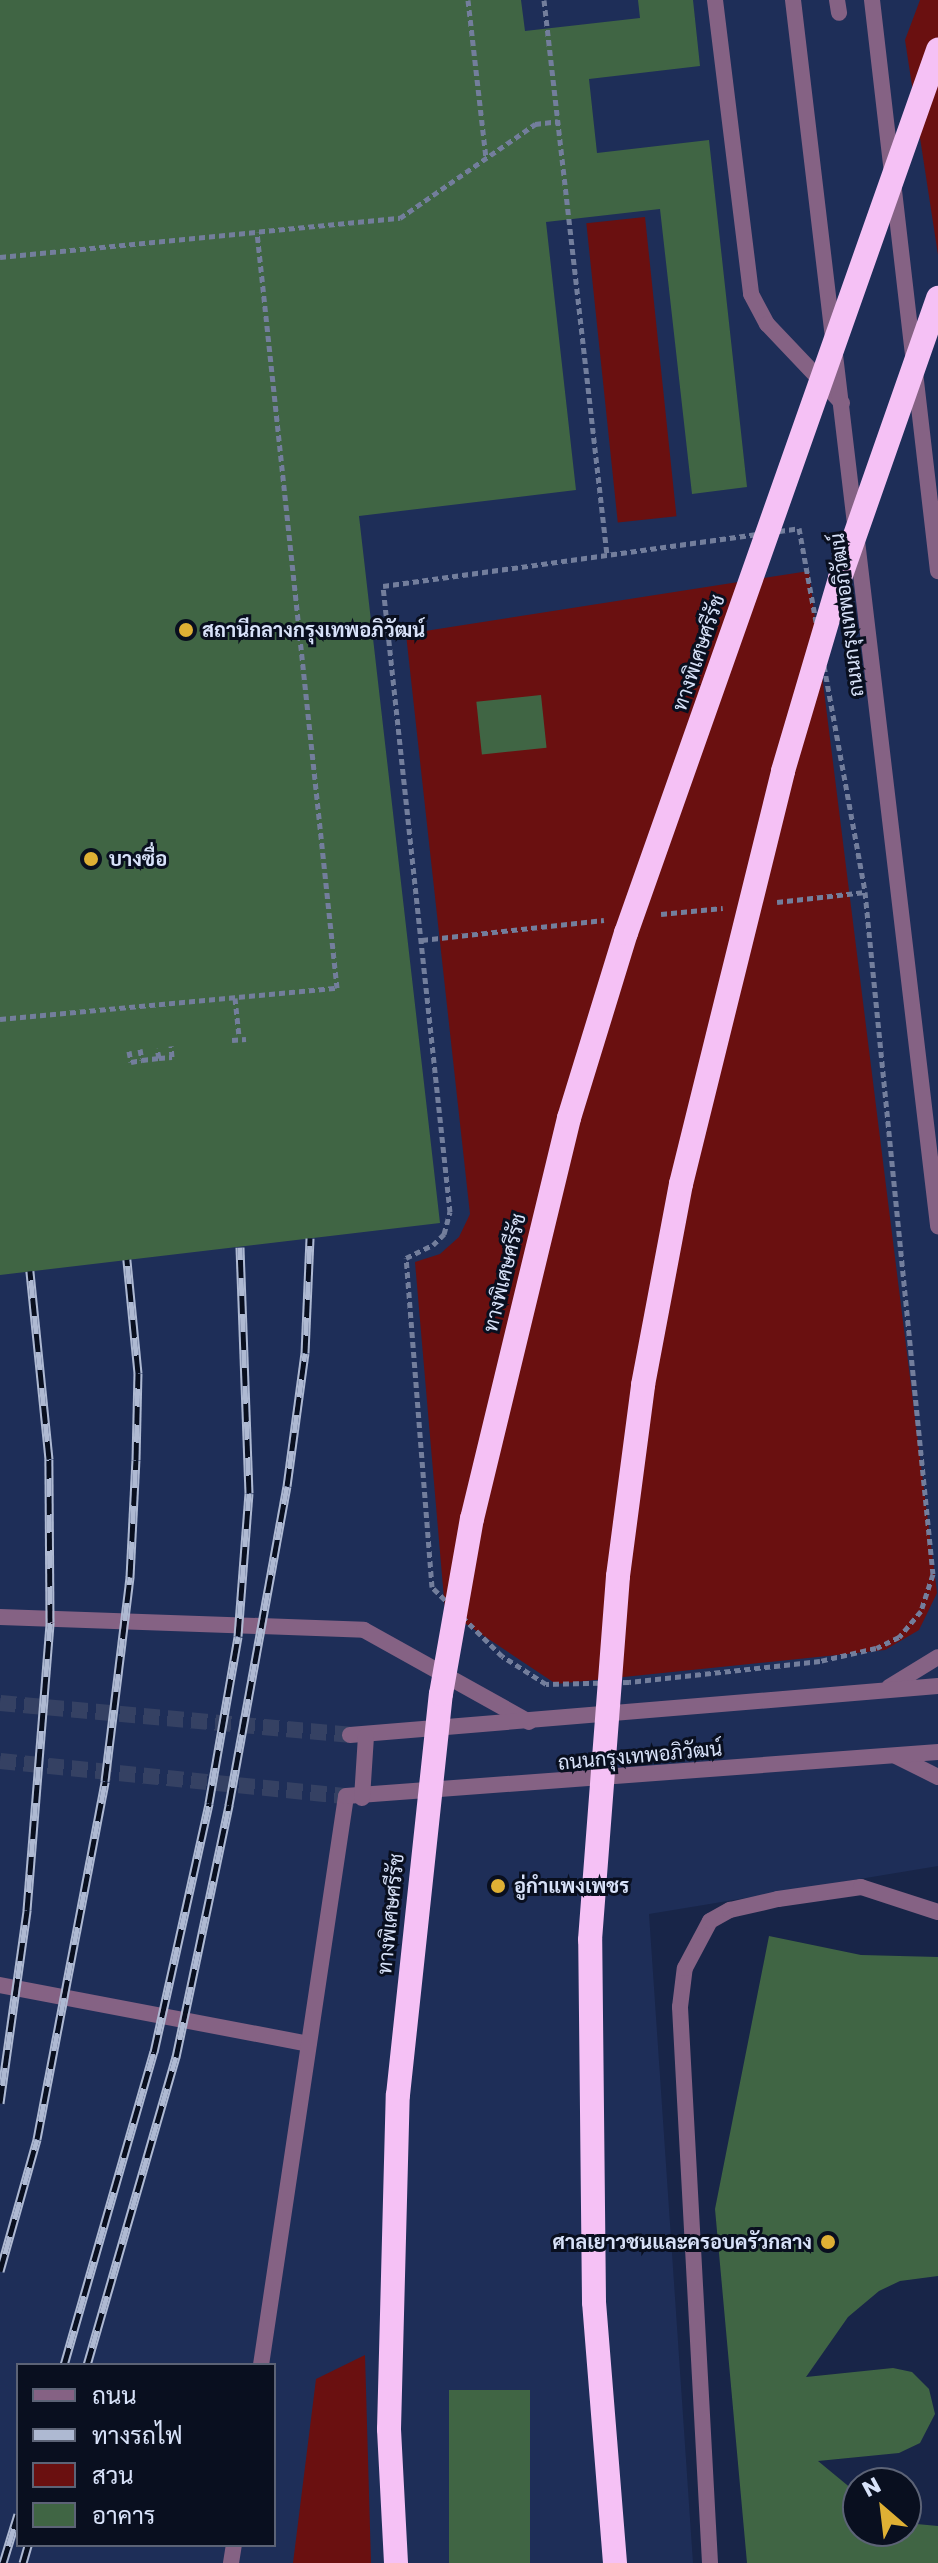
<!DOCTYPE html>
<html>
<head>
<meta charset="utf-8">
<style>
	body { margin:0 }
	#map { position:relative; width:938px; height:2563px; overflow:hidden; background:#182548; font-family:Poppins,Sarabun,sans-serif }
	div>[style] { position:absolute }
	.built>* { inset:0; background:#1e2e58 }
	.green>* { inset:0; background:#6a1010; transform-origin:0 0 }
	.building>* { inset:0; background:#406544; transform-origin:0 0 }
	.minor-tunnel>* { height:16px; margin-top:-8px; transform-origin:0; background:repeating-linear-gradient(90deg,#354163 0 16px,transparent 0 24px) }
	.path>* { height:5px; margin-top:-2.5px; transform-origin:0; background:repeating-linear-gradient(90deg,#737e9c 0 6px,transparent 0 10px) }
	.service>* { height:16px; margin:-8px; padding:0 8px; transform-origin:8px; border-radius:8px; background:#856284 }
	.minor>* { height:16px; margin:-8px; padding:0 8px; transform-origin:8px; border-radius:8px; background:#856284 }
	.tertiary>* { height:16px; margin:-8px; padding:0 8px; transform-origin:8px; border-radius:8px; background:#856284 }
	.rail>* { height:9px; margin-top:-4.5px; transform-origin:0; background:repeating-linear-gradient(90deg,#090f1f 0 18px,#aeb9d2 0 36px); box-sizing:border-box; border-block:2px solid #aeb9d2 }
	.motorway-bridge>* { height:24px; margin:-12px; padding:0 12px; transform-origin:12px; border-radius:12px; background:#f5c1f5 }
	.dots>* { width:22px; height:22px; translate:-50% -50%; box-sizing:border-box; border:4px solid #090f1f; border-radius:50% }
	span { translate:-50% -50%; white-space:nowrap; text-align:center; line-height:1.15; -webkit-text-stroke:6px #090f1f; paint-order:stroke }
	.street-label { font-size:20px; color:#d8e2f9 }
	.poi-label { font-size:20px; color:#d8e2f9; font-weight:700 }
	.left { translate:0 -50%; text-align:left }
	.right { translate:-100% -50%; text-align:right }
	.legend { position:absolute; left:16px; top:2363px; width:260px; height:184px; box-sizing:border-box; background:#090f1f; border:2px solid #5c6376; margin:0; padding:10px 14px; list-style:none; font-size:24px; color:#d8e2f9 }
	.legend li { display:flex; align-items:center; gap:16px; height:40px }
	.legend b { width:40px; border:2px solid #5c6376 }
	.north { position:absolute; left:842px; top:2467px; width:80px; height:80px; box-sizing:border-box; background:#090f1f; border:2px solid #5c6376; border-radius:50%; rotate:332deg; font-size:22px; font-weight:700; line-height:32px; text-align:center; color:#d8e2f9 }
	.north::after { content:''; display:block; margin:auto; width:28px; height:36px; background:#dfb034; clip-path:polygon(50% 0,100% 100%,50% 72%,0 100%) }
</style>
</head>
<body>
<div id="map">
	<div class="built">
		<div style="clip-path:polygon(evenodd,0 0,938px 0,938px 1866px,649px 1914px,693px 2563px,0 2563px,0 0,18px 2365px,274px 2365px,274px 2545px,18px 2545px,18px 2365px)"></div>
	</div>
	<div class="green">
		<div style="clip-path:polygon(920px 0,938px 0,938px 255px,905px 40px)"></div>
		<div style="left:645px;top:217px;width:301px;height:59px;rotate:84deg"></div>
		<div style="clip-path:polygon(809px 571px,937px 1593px,919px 1630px,885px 1650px,556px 1684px,445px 1610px,415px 1262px,440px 1254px,459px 1237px,470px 1214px,406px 634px)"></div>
		<div style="clip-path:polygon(365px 2355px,371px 2563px,293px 2563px,316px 2379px)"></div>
	</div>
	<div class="building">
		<div style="clip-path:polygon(0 0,521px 0,525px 31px,640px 18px,638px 0,693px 0,700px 66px,589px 79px,597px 153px,709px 140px,747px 487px,692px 494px,660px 209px,546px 222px,576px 490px,359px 516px,440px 1223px,0 1275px)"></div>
		<div style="left:541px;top:695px;width:53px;height:65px;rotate:84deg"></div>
		<div style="clip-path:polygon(769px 1936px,861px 1955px,938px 1957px,938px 2276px,900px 2281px,879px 2291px,848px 2317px,806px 2377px,893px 2368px,912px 2372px,929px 2389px,935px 2414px,920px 2443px,899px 2453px,818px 2461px,858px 2494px,858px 2531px,906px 2531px,906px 2523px,938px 2526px,938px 2563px,747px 2563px,715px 2209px)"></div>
		<div style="left:530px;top:2390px;width:173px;height:81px;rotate:90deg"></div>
	</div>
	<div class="minor-tunnel">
		<div style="left:0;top:1703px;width:351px;rotate:5.2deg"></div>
		<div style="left:0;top:1761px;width:348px;rotate:5.8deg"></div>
	</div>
	<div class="path">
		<div style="left:468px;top:0;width:159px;rotate:83.5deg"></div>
		<div style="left:544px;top:0;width:559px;rotate:83.52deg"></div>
		<div style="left:0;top:257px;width:402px;rotate:-5.6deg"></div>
		<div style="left:400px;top:218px;width:165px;rotate:-34.8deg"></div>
		<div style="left:535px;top:124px;width:23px;rotate:-7deg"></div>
		<div style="left:799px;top:528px;width:370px;rotate:79.7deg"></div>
		<div style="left:865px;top:892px;width:685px;rotate:84.31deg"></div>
		<div style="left:933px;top:1574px;width:39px;rotate:108deg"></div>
		<div style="left:921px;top:1611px;width:34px;rotate:130deg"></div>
		<div style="left:899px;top:1637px;width:25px;rotate:154deg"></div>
		<div style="left:876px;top:1648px;width:57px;rotate:166.9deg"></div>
		<div style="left:820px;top:1661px;width:192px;rotate:173.7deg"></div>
		<div style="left:629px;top:1682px;width:83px;rotate:178.6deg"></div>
		<div style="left:546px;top:1684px;width:52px;rotate:-147.5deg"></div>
		<div style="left:502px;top:1656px;width:98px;rotate:-135.4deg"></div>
		<div style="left:432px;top:1587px;width:330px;rotate:-94.5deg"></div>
		<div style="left:406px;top:1258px;width:30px;rotate:-26deg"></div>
		<div style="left:433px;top:1245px;width:16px;rotate:-45deg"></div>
		<div style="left:444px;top:1234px;width:23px;rotate:-75deg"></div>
		<div style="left:450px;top:1212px;width:630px;rotate:-96.11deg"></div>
		<div style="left:383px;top:586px;width:420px;rotate:-7.9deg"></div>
		<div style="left:777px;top:902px;width:89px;rotate:-6.5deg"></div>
		<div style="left:661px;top:914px;width:62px;rotate:-5.5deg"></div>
		<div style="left:422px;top:940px;width:183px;rotate:-6.3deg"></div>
		<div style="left:235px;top:998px;width:36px;rotate:84deg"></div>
		<div style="left:0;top:1019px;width:338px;rotate:-5.3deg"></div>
		<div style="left:337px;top:988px;width:760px;rotate:-96.04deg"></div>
		<div style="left:232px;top:1040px;width:14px;rotate:-4deg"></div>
		<div style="left:140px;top:1049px;width:11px;rotate:80deg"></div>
		<div style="left:142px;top:1060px;width:17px;rotate:-7deg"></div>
		<div style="left:159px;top:1058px;width:10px;rotate:-101deg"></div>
		<div style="left:129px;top:1051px;width:11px;rotate:80deg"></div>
		<div style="left:131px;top:1062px;width:11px;rotate:-10deg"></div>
		<div style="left:159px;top:1058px;width:13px;rotate:-4deg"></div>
		<div style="left:172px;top:1057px;width:11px;rotate:-95deg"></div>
	</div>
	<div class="service">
		<div style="left:715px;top:0;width:296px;rotate:83deg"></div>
		<div style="left:751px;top:294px;width:34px;rotate:62deg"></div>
		<div style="left:767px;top:324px;width:109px;rotate:46.5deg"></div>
		<div style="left:837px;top:0;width:13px;rotate:81deg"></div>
		<div style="left:0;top:1617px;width:364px;rotate:2deg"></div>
		<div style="left:364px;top:1630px;width:189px;rotate:29.1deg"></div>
		<div style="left:0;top:1985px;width:314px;rotate:10.8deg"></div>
		<div style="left:261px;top:2365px;width:575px;rotate:-81.5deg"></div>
		<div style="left:231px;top:2563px;width:18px;rotate:-81deg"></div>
		<div style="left:710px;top:2563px;width:557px;rotate:-93.09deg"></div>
		<div style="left:680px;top:2007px;width:39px;rotate:-83deg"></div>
		<div style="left:685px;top:1968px;width:53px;rotate:-62deg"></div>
		<div style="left:710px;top:1921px;width:23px;rotate:-29deg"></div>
		<div style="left:730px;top:1910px;width:49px;rotate:-12.9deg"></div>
		<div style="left:778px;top:1899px;width:84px;rotate:-8.2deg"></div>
		<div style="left:861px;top:1887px;width:81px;rotate:18deg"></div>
	</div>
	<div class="minor">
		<div style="left:889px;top:1687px;width:57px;rotate:-31.5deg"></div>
		<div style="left:350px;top:1735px;width:590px;rotate:-4.76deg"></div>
		<div style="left:896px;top:1756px;width:47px;rotate:26.6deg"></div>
		<div style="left:346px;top:1796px;width:594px;rotate:-4.25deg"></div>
		<div style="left:362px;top:1798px;width:62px;rotate:-86.3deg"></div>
	</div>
	<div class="tertiary">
		<div style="left:793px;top:0;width:1235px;rotate:83.25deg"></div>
		<div style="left:872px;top:0;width:575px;rotate:83.41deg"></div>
	</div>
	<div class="rail">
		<div style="left:0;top:2103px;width:195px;rotate:-82deg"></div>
		<div style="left:27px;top:1910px;width:289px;rotate:-85.4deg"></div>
		<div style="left:50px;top:1622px;width:163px;rotate:-90.4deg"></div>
		<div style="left:49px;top:1459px;width:189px;rotate:-95.8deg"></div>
		<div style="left:0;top:2271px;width:137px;rotate:-74.3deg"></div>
		<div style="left:37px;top:2139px;width:364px;rotate:-79.2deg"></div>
		<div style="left:105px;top:1781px;width:206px;rotate:-83deg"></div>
		<div style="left:130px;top:1577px;width:117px;rotate:-87.1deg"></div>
		<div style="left:136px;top:1460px;width:87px;rotate:-88.7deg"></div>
		<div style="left:138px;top:1373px;width:114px;rotate:-95.6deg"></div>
		<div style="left:64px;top:2365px;width:326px;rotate:-74deg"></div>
		<div style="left:154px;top:2052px;width:255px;rotate:-77.5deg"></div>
		<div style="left:209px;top:1803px;width:169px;rotate:-80.1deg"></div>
		<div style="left:238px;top:1636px;width:143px;rotate:-85.6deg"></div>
		<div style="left:249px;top:1493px;width:246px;rotate:-92.1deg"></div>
		<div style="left:87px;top:2365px;width:321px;rotate:-73.9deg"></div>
		<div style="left:176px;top:2057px;width:258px;rotate:-78.1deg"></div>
		<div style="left:229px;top:1805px;width:324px;rotate:-79.7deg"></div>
		<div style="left:287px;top:1486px;width:134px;rotate:-82.3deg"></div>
		<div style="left:305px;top:1353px;width:115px;rotate:-87.5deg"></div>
		<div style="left:3px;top:2563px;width:51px;rotate:-73deg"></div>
		<div style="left:23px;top:2563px;width:19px;rotate:-74deg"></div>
	</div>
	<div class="motorway-bridge">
		<div style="left:396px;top:2563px;width:134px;rotate:-93deg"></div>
		<div style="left:389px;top:2429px;width:334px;rotate:-88.5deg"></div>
		<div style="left:398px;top:2095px;width:403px;rotate:-83.9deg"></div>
		<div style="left:441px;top:1694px;width:178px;rotate:-80deg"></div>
		<div style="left:472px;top:1519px;width:413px;rotate:-76.4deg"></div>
		<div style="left:569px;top:1118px;width:194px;rotate:-72.9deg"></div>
		<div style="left:626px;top:933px;width:937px;rotate:-70.54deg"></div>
		<div style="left:615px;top:2563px;width:262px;rotate:-94.6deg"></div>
		<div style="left:594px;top:2302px;width:362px;rotate:-90.6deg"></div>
		<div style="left:590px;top:1940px;width:365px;rotate:-85.6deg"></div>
		<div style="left:618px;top:1576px;width:193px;rotate:-82.5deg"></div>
		<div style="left:643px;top:1385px;width:205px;rotate:-79.3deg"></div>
		<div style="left:681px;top:1184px;width:425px;rotate:-76.1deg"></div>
		<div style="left:783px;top:771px;width:201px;rotate:-73.5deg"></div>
		<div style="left:840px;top:578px;width:297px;rotate:-70.7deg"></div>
	</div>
	<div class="dots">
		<div style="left:186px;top:630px;background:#dfb034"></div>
		<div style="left:91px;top:859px;background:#dfb034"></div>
		<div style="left:498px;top:1886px;background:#dfb034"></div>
		<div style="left:828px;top:2242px;background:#dfb034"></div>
	</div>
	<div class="street-label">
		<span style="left:847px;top:615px;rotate:-97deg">ถนนกรุงเทพอภิวัฒน์</span>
		<span style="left:699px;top:653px;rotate:-71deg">ทางพิเศษศรีรัช</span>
		<span style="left:505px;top:1273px;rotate:-76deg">ทางพิเศษศรีรัช</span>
		<span style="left:640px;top:1756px;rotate:-5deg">ถนนกรุงเทพอภิวัฒน์</span>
		<span style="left:391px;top:1914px;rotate:-84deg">ทางพิเศษศรีรัช</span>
	</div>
	<div class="poi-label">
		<span class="left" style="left:202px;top:630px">สถานีกลางกรุงเทพอภิวัฒน์</span>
		<span class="left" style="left:109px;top:859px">บางซื่อ</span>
		<span class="left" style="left:514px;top:1886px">อู่กำแพงเพชร</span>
		<span class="right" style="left:812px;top:2242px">ศาลเยาวชนและครอบครัวกลาง</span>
	</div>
	<ul class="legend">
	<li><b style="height:10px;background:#856284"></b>ถนน</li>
	<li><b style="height:10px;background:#aeb9d2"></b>ทางรถไฟ</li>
	<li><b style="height:22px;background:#6a1010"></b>สวน</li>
	<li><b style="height:22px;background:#406544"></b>อาคาร</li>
	</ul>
	<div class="north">N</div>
</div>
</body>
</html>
